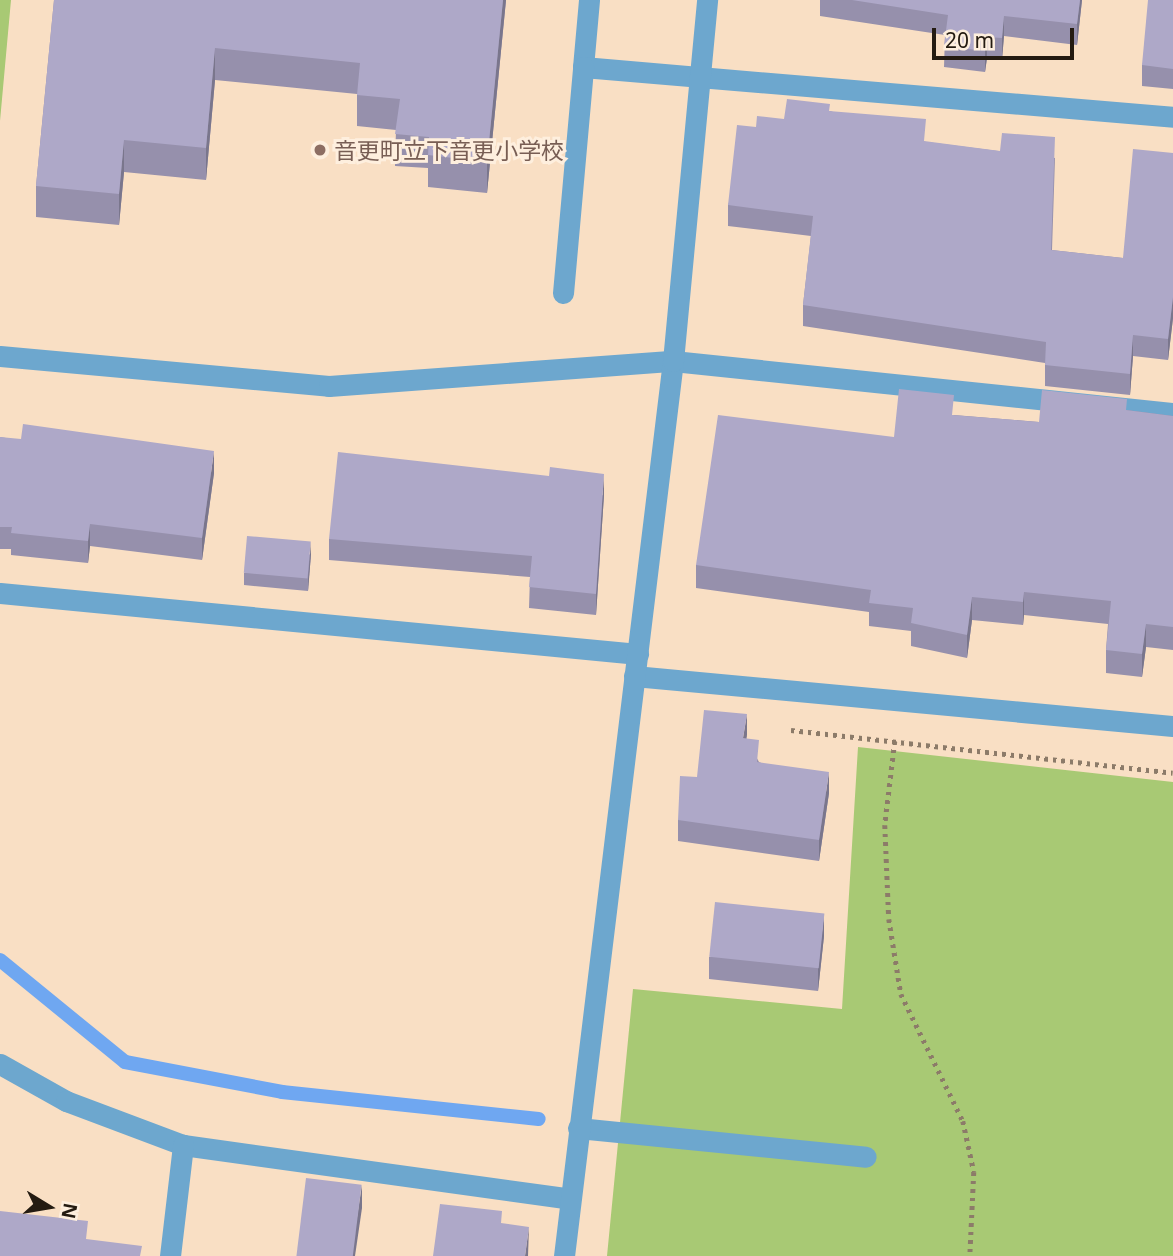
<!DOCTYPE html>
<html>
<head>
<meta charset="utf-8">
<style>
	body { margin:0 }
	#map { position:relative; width:1173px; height:1256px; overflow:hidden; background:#f9dfc4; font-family:"Noto Sans","Noto Sans JP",sans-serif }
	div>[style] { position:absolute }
	.green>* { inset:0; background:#a8c974 }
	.stream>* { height:14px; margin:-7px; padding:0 7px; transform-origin:7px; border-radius:7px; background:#6fa7f1 }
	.path>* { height:4.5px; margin-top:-2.25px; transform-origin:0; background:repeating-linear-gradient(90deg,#8c7b69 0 3.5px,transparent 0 8.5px) }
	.service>* { height:21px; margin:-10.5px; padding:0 10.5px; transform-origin:10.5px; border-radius:10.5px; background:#6da7ce }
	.minor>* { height:21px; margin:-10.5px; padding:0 10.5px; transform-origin:10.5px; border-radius:10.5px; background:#6da7ce }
	.wall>* { inset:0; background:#9690ac }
	.shaded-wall>* { inset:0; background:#7a768c }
	.building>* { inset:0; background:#aea8c8; transform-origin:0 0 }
	.dots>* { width:19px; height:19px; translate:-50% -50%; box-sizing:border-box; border:4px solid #feefde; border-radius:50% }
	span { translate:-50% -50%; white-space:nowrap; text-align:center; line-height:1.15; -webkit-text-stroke:6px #feefde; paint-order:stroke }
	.education-label { font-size:23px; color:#785e54 }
	.left { translate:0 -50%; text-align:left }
	.north { position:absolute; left:14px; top:1172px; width:70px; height:70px; -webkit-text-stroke:5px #feefde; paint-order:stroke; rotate:101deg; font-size:19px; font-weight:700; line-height:28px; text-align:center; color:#241b11 }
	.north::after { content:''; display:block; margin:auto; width:24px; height:32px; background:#241b11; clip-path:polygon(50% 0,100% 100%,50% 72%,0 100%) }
	.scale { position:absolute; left:932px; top:28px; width:142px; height:32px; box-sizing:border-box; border:4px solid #241b11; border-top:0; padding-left:9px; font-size:21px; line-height:24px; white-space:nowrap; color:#241b11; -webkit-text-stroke:5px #feefde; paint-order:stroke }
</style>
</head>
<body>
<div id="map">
	<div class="green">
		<div style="clip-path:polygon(0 0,11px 0,0 121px)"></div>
		<div style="clip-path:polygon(858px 747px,1173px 782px,1173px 1256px,607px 1256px,633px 989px,842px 1009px)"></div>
	</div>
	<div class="stream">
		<div style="left:0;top:960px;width:161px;rotate:39.2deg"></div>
		<div style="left:125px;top:1062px;width:160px;rotate:10.8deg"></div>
		<div style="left:282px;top:1092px;width:258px;rotate:6deg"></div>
	</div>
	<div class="path">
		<div style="left:791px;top:730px;width:384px;rotate:6.4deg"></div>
		<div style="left:895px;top:741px;width:85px;rotate:96.8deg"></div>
		<div style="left:885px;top:825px;width:94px;rotate:87.6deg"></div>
		<div style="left:889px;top:919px;width:76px;rotate:80.9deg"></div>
		<div style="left:901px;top:994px;width:141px;rotate:64deg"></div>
		<div style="left:963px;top:1121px;width:52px;rotate:77.8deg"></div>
		<div style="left:974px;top:1172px;width:84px;rotate:92.7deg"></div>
	</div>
	<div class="service">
		<div style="left:589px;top:0;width:67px;rotate:95.1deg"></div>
		<div style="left:583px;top:67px;width:116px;rotate:4.9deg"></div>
		<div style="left:563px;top:293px;width:227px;rotate:-84.9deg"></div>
		<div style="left:578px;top:1128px;width:289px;rotate:5.7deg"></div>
	</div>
	<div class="minor">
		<div style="left:699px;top:77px;width:476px;rotate:4.8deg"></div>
		<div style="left:0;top:356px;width:330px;rotate:5.2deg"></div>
		<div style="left:329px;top:386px;width:345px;rotate:-4.2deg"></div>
		<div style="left:673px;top:361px;width:503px;rotate:5.94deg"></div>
		<div style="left:0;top:593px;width:641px;rotate:5.46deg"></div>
		<div style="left:634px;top:676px;width:541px;rotate:5.3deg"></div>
		<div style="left:0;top:1064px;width:76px;rotate:29.3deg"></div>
		<div style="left:66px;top:1101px;width:125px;rotate:20.6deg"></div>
		<div style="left:183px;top:1145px;width:391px;rotate:7.9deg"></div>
		<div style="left:170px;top:1256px;width:112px;rotate:-83.3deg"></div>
		<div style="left:564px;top:1256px;width:902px;rotate:-83.06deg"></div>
		<div style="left:673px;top:361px;width:363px;rotate:-84.6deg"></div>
	</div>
	<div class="wall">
		<div style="clip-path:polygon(54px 0,506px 0,487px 193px,428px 187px,428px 168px,395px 166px,396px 130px,357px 126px,357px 94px,215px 80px,206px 180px,124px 172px,119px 225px,36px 217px,36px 186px)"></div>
		<div style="clip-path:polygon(820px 0,1082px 0,1077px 45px,1004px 36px,1002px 59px,987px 58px,985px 72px,944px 67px,945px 35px,820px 16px)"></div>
		<div style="clip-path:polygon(1173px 0,1173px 89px,1142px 86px,1142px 65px)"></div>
		<div style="clip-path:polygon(830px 111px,926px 142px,1055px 158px,1052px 250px,1123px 258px,1173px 153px,1173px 318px,1168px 360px,1133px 356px,1130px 395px,1045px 386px,1045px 363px,803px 326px,803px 305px,811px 236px,728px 226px,728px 205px,756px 127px,784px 119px)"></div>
		<div style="clip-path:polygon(1127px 410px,1173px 416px,1173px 650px,1146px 647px,1142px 677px,1106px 673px,1106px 650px,1108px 624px,1024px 615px,1023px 625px,972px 620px,967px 658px,911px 646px,911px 631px,869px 626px,869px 612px,696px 588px,696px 565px,894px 437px,954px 415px,1039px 422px)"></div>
		<div style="clip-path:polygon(0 437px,214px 473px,202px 560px,90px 546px,88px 563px,11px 555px,11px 549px,0 549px)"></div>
		<div style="clip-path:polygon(604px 495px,596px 615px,529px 608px,530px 577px,329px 560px,329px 539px)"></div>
		<div style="clip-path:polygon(311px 554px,308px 591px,244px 585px,244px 573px)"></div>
		<div style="clip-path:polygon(747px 735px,746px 738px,759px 762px,829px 793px,819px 861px,678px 841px,678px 820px)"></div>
		<div style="clip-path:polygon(824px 936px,818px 991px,709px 979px,709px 957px)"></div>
	</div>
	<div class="shaded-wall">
		<div style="clip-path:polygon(503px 0,506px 0,487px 193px,487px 162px)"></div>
		<div style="clip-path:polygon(1080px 0,1082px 0,1077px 45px,1077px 24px)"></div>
		<div style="clip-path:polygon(1004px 16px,1004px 36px,1002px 59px,1002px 38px)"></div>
		<div style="clip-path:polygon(987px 37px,987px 58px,985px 72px,985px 51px)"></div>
		<div style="clip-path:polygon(215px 48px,215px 80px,206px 180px,206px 148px)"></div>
		<div style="clip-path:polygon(124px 140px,124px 172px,119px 225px,119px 194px)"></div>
		<div style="clip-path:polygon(1173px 297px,1173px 318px,1168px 360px,1168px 339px)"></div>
		<div style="clip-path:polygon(1133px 335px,1133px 356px,1130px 395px,1130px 374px)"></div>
		<div style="clip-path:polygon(214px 451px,214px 473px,202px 560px,202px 538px)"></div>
		<div style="clip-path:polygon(604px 474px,604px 495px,596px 615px,596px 594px)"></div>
		<div style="clip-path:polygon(90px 524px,90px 546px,88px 563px,88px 541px)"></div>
		<div style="clip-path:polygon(311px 542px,311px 554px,308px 591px,308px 579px)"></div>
		<div style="clip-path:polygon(1024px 592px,1024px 615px,1023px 625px,1023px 602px)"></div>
		<div style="clip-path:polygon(972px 597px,972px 620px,967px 658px,967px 635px)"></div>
		<div style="clip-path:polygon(1146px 624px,1146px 647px,1142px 677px,1142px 654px)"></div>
		<div style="clip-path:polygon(747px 714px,747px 735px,743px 759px,743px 738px)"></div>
		<div style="clip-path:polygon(829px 772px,829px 793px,819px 861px,819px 840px)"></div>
		<div style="clip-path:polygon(824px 914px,824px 936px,818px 991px,818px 969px)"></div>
		<div style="clip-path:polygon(362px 1185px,362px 1208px,355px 1256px,351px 1256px)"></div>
		<div style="clip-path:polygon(529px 1227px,528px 1256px,525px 1256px)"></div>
	</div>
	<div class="building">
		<div style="clip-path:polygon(54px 0,503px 0,487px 162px,428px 155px,429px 137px,395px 134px,400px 99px,357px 95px,360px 63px,215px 48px,206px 148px,124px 140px,119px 194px,36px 186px)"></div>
		<div style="clip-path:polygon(852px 0,1080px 0,1077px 24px,1004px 16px,1002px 38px,987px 37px,985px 51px,944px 46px,948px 15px)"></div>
		<div style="clip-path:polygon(1148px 0,1173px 0,1173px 69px,1142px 65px)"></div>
		<div style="clip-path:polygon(787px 99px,830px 104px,829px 111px,926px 119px,924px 141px,1000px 151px,1002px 133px,1055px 137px,1051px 250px,1123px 258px,1133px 149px,1173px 153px,1173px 297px,1168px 339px,1133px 335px,1130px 374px,1045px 365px,1046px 342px,803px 305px,813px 216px,728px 205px,737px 125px,756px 127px,757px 116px,784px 119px)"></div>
		<div style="clip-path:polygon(899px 389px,954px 395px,952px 415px,1039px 422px,1042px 390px,1127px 399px,1126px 410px,1173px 416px,1173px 627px,1146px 624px,1142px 654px,1106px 650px,1111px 601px,1024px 592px,1023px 602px,972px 597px,967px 635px,911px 623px,913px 608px,869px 603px,871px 590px,696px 565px,718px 415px,894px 437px)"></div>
		<div style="clip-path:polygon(23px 424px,214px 451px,202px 538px,90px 524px,88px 541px,11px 533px,12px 527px,0 527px,0 437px,21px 439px)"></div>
		<div style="clip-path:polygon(338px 452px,549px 476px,550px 467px,604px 474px,596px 594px,529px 587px,532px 556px,329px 539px)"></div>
		<div style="left:247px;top:536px;width:64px;height:37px;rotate:5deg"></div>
		<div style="clip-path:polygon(704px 710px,747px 714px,743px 738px,759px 740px,757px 762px,829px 772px,819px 840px,678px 820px,680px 776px,697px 777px)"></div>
		<div style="left:715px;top:902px;width:110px;height:55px;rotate:6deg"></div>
		<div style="left:306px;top:1178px;width:56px;height:79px;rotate:7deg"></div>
		<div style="clip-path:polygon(440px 1204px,502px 1211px,501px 1223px,529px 1227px,525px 1256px,433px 1256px)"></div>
		<div style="clip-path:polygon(0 1211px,88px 1221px,86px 1239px,142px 1246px,140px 1256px,0 1256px)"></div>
	</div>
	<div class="dots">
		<div style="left:320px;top:150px;background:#8d6e63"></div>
	</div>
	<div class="education-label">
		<span class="left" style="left:334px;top:150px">音更町立下音更小学校</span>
	</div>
	<div class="north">N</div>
	<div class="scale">20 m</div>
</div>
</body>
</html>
